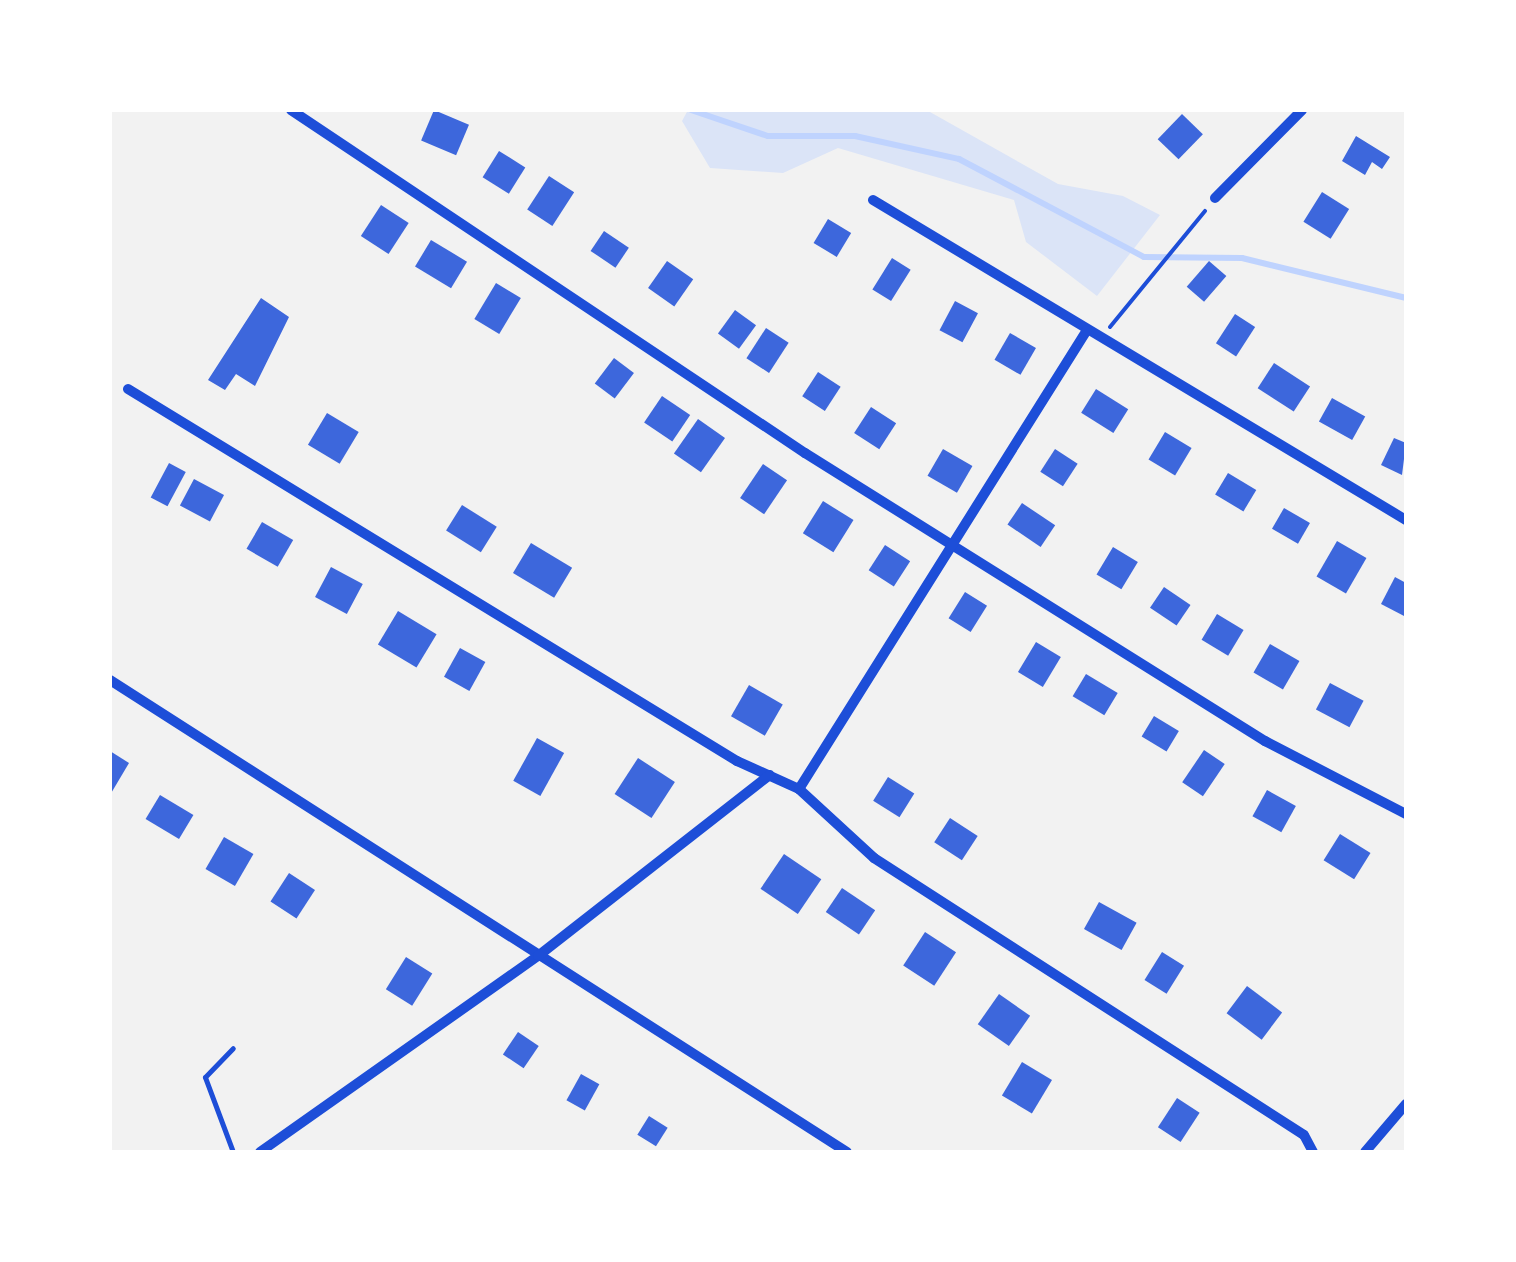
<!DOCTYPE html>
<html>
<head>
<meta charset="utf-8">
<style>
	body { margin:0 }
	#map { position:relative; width:1516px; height:1262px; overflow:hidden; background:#f2f2f2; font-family:"Source Sans 3",sans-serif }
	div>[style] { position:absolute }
	.green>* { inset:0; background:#dbe4f7 }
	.stream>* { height:6px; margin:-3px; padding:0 3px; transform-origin:3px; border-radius:3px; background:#bfd3fe }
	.building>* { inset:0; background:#3d67dc; transform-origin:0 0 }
	.path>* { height:4px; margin:-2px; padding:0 2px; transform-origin:2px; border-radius:2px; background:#1d4ed8 }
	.service>* { height:5px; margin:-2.5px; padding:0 2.5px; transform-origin:2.5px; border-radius:2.5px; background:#1d4ed8 }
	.minor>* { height:10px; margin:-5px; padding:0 5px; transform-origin:5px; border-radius:5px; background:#1d4ed8 }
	span { translate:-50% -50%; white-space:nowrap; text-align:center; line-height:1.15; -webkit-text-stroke:8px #fff; paint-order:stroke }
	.frame { position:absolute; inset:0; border:112px solid #fff; pointer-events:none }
</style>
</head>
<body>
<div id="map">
	<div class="green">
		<div style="clip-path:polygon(688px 110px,930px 112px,1058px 184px,1123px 196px,1160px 215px,1097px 296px,1026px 242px,1014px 200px,838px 148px,783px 173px,710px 168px,682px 121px)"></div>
	</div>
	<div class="stream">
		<div style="left:691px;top:110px;width:81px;rotate:18.7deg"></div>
		<div style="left:768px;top:136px;width:87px"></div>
		<div style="left:855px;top:136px;width:107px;rotate:12.5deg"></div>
		<div style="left:959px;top:159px;width:209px;rotate:27.9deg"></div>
		<div style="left:1144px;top:257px;width:98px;rotate:0.6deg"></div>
		<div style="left:1242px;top:258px;width:169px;rotate:13.7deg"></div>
	</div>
	<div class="building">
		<div style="left:434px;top:110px;width:38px;height:33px;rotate:23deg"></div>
		<div style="left:1182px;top:114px;width:29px;height:35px;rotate:44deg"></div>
		<div style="clip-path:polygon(1356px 136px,1390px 157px,1382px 169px,1372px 162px,1365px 175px,1342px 161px)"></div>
		<div style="left:499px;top:151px;width:31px;height:31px;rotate:32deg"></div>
		<div style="left:549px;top:176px;width:30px;height:40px;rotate:33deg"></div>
		<div style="left:1322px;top:192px;width:32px;height:35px;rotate:32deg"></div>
		<div style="left:381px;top:205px;width:33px;height:37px;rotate:33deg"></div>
		<div style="left:828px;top:219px;width:27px;height:28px;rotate:31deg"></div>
		<div style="left:604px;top:231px;width:30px;height:24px;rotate:34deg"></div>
		<div style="left:431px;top:240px;width:42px;height:31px;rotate:31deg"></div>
		<div style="left:892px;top:258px;width:22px;height:37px;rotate:32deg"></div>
		<div style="left:667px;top:261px;width:32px;height:33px;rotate:35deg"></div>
		<div style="left:1209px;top:261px;width:23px;height:34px;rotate:41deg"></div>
		<div style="left:496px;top:283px;width:29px;height:42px;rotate:31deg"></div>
		<div style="clip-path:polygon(261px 298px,289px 317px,255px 386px,236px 374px,225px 390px,208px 380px)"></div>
		<div style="left:955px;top:301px;width:26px;height:33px;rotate:28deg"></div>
		<div style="left:735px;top:310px;width:26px;height:29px;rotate:36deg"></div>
		<div style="left:1235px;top:314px;width:24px;height:35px;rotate:33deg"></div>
		<div style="left:766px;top:328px;width:27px;height:36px;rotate:33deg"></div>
		<div style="left:1010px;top:333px;width:30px;height:31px;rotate:30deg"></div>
		<div style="left:614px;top:358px;width:25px;height:32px;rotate:37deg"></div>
		<div style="left:1274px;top:363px;width:43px;height:30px;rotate:33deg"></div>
		<div style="left:818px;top:372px;width:27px;height:29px;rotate:33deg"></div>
		<div style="left:1096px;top:389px;width:38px;height:28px;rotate:32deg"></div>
		<div style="left:662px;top:396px;width:34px;height:32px;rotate:34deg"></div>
		<div style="left:1332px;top:398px;width:38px;height:27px;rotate:29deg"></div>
		<div style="left:871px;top:407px;width:30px;height:31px;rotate:33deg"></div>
		<div style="left:327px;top:413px;width:37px;height:37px;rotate:31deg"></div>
		<div style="left:698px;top:419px;width:33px;height:42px;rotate:35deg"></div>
		<div style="left:1165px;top:432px;width:31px;height:32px;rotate:31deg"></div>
		<div style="clip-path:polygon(1394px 438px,1406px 443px,1402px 475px,1381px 465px)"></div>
		<div style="left:943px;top:449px;width:34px;height:31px;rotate:30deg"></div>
		<div style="left:1055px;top:449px;width:27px;height:27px;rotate:33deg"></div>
		<div style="left:169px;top:463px;width:19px;height:39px;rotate:28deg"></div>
		<div style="left:763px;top:464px;width:29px;height:41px;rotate:34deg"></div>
		<div style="left:1228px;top:473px;width:33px;height:25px;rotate:31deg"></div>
		<div style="left:194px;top:479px;width:34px;height:30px;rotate:28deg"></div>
		<div style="left:823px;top:501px;width:36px;height:38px;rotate:32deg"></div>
		<div style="left:1022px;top:503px;width:40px;height:26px;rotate:34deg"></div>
		<div style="left:462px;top:505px;width:41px;height:30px;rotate:32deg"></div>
		<div style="left:1284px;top:508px;width:30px;height:24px;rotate:30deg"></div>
		<div style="left:262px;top:522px;width:36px;height:31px;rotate:30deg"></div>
		<div style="left:1337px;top:541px;width:34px;height:41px;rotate:30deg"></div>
		<div style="left:531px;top:543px;width:48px;height:35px;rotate:31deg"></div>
		<div style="left:885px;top:545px;width:30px;height:30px;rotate:33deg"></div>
		<div style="left:1113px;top:547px;width:29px;height:32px;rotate:31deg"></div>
		<div style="left:331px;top:567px;width:36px;height:34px;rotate:28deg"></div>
		<div style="clip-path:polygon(1395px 577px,1406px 583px,1406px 617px,1381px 604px)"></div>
		<div style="left:1164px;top:587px;width:32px;height:25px;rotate:34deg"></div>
		<div style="left:965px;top:592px;width:26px;height:31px;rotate:32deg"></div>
		<div style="left:398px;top:611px;width:45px;height:39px;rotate:31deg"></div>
		<div style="left:1217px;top:614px;width:31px;height:30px;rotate:31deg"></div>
		<div style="left:1036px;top:642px;width:29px;height:35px;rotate:31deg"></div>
		<div style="left:1270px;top:644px;width:34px;height:33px;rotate:30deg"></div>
		<div style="left:460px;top:648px;width:29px;height:33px;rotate:29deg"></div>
		<div style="left:1086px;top:674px;width:37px;height:26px;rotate:31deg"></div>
		<div style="left:1330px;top:683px;width:38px;height:30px;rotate:28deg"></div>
		<div style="left:749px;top:685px;width:39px;height:36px;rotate:30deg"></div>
		<div style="left:1154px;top:716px;width:29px;height:24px;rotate:31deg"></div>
		<div style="left:537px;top:738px;width:31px;height:49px;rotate:29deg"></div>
		<div style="left:1204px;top:750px;width:25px;height:39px;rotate:34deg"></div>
		<div style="clip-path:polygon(110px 751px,129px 763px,110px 795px)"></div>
		<div style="left:638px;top:758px;width:44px;height:43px;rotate:33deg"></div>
		<div style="left:888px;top:777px;width:31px;height:28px;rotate:32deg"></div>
		<div style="left:1267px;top:790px;width:33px;height:30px;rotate:29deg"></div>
		<div style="left:160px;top:795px;width:39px;height:28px;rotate:31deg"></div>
		<div style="left:950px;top:818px;width:33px;height:29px;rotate:33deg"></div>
		<div style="left:1340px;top:834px;width:36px;height:31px;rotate:32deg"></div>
		<div style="left:224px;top:837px;width:34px;height:37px;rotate:30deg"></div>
		<div style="left:784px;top:854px;width:45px;height:42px;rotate:34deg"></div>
		<div style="left:289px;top:873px;width:31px;height:34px;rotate:33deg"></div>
		<div style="left:842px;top:888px;width:40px;height:29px;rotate:34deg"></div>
		<div style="left:1099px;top:902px;width:43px;height:31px;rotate:29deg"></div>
		<div style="left:925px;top:932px;width:37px;height:40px;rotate:33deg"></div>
		<div style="left:1162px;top:952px;width:26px;height:33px;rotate:32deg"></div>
		<div style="left:406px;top:957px;width:31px;height:38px;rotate:32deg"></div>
		<div style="left:1247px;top:986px;width:44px;height:34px;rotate:37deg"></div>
		<div style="left:999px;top:994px;width:38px;height:37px;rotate:35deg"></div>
		<div style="left:518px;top:1032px;width:25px;height:27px;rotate:34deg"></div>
		<div style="left:1022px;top:1062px;width:35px;height:39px;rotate:31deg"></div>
		<div style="left:581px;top:1074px;width:21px;height:30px;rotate:29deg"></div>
		<div style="left:1177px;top:1098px;width:27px;height:35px;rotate:33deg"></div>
		<div style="left:649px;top:1116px;width:22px;height:22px;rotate:32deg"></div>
	</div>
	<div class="path">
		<div style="left:1110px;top:327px;width:150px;rotate:-50.7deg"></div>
	</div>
	<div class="service">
		<div style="left:233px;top:1152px;width:80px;rotate:-110.5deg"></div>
		<div style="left:205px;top:1077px;width:40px;rotate:-46deg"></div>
	</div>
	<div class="minor">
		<div style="left:291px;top:110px;width:618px;rotate:33.72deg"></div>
		<div style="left:805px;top:453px;width:543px;rotate:32.05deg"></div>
		<div style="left:1265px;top:741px;width:159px;rotate:27.4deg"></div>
		<div style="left:1215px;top:198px;width:124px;rotate:-45.3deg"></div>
		<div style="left:873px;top:200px;width:622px;rotate:30.98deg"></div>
		<div style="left:128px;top:389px;width:714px;rotate:31.42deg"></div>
		<div style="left:737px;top:761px;width:68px;rotate:24.3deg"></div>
		<div style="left:799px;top:789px;width:102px;rotate:42.6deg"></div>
		<div style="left:874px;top:858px;width:511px;rotate:32.79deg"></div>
		<div style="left:1304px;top:1135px;width:19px;rotate:62deg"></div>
		<div style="left:110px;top:680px;width:875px;rotate:32.64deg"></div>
		<div style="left:799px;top:789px;width:542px;rotate:-57.89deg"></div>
		<div style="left:260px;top:1152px;width:340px;rotate:-35.2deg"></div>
		<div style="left:538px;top:956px;width:294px;rotate:-38deg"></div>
		<div style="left:1365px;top:1152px;width:63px;rotate:-49.5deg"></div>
	</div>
	<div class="frame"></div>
</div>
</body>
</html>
